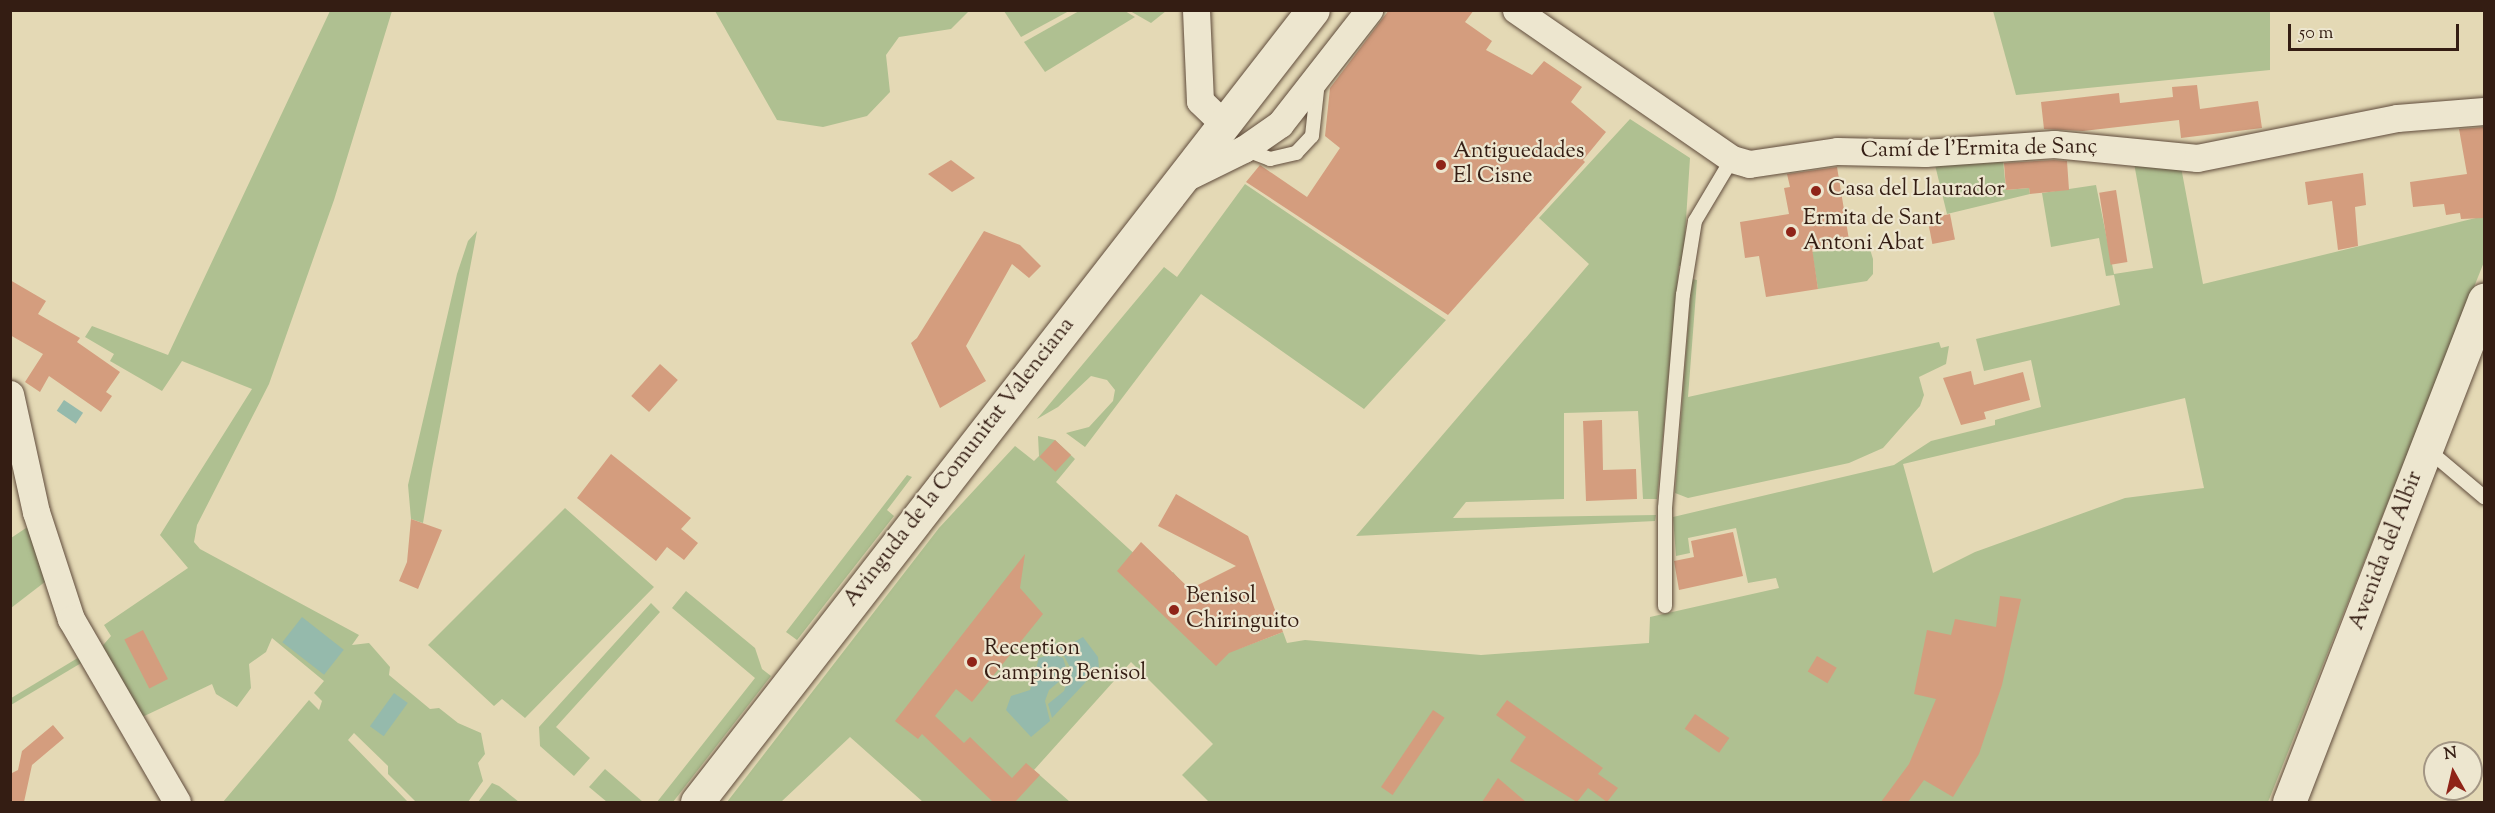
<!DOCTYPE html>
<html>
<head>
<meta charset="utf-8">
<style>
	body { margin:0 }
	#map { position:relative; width:2495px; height:813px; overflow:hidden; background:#e4d9b5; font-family:"Sorts Mill Goudy",serif }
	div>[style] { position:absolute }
	.green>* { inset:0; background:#afc091; transform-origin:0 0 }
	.water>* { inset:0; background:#95baac; transform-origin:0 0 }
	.building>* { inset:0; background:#d49d7e; transform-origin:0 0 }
	.roads { filter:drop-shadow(0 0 2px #604c3c) drop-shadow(0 0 2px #604c3c) }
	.lane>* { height:14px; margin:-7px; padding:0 7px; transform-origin:7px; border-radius:7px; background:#ede6cf }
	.street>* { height:27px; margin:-13.5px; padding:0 13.5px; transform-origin:13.5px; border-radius:13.5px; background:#ede6cf }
	.secondary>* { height:33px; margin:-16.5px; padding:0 16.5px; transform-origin:16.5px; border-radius:16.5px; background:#ede6cf }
	.dots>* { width:16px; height:16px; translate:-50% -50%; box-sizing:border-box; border:3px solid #ede6cf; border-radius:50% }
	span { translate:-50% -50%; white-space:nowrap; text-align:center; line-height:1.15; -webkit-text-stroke:4.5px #ede6cf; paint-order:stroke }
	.street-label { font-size:22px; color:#341d13 }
	.poi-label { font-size:22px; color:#341d13 }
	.left { translate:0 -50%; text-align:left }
	.frame { position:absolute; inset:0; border:12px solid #341d13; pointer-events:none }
	.north { position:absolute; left:2423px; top:741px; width:60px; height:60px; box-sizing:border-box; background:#ede6cf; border:2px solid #a39684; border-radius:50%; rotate:352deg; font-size:16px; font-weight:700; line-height:24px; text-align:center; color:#341d13 }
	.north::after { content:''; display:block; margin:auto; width:21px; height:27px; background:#8f2418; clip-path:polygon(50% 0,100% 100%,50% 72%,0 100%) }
	.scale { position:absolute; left:2288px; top:24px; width:171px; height:27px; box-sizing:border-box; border:3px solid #341d13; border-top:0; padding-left:8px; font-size:18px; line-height:21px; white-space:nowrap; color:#341d13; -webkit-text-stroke:4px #ede6cf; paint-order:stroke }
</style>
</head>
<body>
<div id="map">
	<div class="green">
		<div style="clip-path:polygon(330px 11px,392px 11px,334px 200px,269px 384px,197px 525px,194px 542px,200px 549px,359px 635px,352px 645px,369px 643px,390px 667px,389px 675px,430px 709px,439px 708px,458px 723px,481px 733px,485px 754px,478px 763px,483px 781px,468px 802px,416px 802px,388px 774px,388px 766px,354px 733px,348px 740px,408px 802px,223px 802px,309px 700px,319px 710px,322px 701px,314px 693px,324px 681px,272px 638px,266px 652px,249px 664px,251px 688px,237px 707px,216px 694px,212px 684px,138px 719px,98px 651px,111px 636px,104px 625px,188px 568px,160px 535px,252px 389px,182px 361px,162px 391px,110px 361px,114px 354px,85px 337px,92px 326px,168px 355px)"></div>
		<div style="clip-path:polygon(715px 11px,969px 11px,951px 29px,899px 37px,886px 55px,890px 92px,867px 116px,823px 127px,777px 120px)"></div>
		<div style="clip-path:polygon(1004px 11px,1069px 11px,1021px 37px)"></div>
		<div style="clip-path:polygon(1079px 11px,1125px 11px,1135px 17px,1045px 72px,1024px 42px)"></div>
		<div style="clip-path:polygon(1130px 11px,1166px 11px,1151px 23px)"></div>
		<div style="clip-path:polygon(1993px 11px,2270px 11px,2270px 70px,2016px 95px)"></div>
		<div style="clip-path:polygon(1630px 119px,1690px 158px,1683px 266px,1679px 266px,1657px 499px,1643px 499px,1638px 411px,1564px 413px,1564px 499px,1466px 502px,1453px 518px,1656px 515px,1655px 521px,1356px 536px,1589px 264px,1539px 218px)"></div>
		<div style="clip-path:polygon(2003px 160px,2006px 190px,2029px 188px,2030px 194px,1947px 214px,1935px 165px)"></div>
		<div style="clip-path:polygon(evenodd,2134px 163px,2181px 167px,2203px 284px,2484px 216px,2484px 262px,2268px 802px,1209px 802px,1182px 775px,1213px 744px,1131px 662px,1034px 770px,1070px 802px,923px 802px,850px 737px,781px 802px,727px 802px,939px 528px,1015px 446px,1034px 461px,1039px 456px,1038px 436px,1055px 440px,1075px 459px,1056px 482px,1164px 581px,1173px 572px,1238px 649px,1283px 632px,1287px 643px,1305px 640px,1481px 655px,1649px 643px,1650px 617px,1779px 588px,1776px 578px,1748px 583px,1736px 528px,1688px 538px,1690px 553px,1676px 556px,1673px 517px,1894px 465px,1931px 441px,1995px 425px,1995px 420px,2041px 407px,2031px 360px,1984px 371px,1976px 339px,2120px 305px,2114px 275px,2106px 276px,2099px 238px,2051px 247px,2042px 193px,2096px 185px,2114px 274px,2153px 268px,2134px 163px,2185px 398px,2204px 488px,2125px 498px,1975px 552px,1933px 573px,1903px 464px,2185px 398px)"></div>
		<div style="clip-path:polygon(1245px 184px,1446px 320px,1364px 409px,1201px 294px,1085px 447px,1066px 433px,1089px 427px,1113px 401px,1115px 390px,1107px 380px,1091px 376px,1058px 407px,1037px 419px,1164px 267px,1177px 277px)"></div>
		<div style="clip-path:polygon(477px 231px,432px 469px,423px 523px,411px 519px,408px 485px,457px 274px,468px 241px)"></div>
		<div style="clip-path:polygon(1858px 245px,1869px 246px,1873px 259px,1873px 274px,1867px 281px,1818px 289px,1812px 252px)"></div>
		<div style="clip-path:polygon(1692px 279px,1697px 280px,1688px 397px,1939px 342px,1941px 348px,1949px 346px,1946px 364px,1919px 377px,1924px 395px,1920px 406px,1883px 448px,1849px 463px,1688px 498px,1675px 493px)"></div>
		<div style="clip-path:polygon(907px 475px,912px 477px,887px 510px,894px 516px,797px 640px,786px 632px)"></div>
		<div style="clip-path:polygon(565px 508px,654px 587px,525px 718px,502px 699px,494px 706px,428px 645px)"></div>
		<div style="clip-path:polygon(32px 524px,50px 578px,11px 608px,11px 538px)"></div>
		<div style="clip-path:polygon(686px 591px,755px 648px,762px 669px,771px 676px,673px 802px,657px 802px,755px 678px,672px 608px)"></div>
		<div style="clip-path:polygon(651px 603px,660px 612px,556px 727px,590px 758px,574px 776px,540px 746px,539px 727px)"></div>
		<div style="left:81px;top:656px;width:6px;height:97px;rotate:59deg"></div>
		<div style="clip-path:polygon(605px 769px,643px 802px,607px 802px,589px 787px)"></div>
		<div style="clip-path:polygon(492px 783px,499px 786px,519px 802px,478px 802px)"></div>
	</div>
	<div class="water">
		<div style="left:64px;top:400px;width:23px;height:13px;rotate:34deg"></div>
		<div style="left:302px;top:617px;width:53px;height:32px;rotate:38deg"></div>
		<div style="clip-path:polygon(1083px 637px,1098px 657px,1099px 668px,1052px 718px,1048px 704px,1064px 691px,1071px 669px,1064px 656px,1050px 649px,1055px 643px,1067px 646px)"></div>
		<div style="clip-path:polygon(1052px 654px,1063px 658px,1068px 674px,1049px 690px,1045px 701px,1050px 721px,1031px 737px,1006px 710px,1011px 696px,1030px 690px,1039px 658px)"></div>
		<div style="left:394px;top:693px;width:17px;height:41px;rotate:36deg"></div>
	</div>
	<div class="building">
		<div style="clip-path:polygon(1389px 10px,1474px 10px,1465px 22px,1492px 41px,1486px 50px,1532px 75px,1544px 61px,1582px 87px,1571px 102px,1606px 132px,1583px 160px,1585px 162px,1448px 315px,1246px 182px,1260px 165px,1307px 197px,1340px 148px,1325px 136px,1330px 88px)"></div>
		<div style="clip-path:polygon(2197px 85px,2200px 109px,2258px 101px,2262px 128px,2181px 138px,2179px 120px,2083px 131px,2044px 129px,2041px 102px,2119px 93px,2120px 103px,2173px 97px,2172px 87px)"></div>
		<div style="clip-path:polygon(2484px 127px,2484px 218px,2461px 219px,2460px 213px,2446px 215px,2444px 204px,2413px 207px,2410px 182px,2467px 174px,2459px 129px)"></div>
		<div style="clip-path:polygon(951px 160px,975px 178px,952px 192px,928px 174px)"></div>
		<div style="clip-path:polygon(2054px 160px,2067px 161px,2069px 190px,2030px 194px,2029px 188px,2006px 190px,2004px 163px)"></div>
		<div style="clip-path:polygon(1837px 167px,1849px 240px,1812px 248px,1818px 289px,1766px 297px,1759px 256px,1745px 258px,1740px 222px,1789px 214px,1784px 188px,1790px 187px,1787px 174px)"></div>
		<div style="clip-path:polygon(2363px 173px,2366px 205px,2355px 207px,2358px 246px,2338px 250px,2332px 201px,2308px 205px,2305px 182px)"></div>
		<div style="left:2116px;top:190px;width:73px;height:17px;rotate:81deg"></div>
		<div style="left:1950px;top:214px;width:26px;height:23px;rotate:79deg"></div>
		<div style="clip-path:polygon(984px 231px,1020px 245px,1041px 266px,1029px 278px,1012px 264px,966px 346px,986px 381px,940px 408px,911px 343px,917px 338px)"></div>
		<div style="clip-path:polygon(10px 280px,46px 301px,38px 314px,80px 338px,77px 342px,120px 372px,106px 392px,112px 396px,101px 412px,49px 376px,40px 392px,25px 382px,43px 354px,10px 335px)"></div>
		<div style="left:660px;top:364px;width:24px;height:43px;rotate:42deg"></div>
		<div style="clip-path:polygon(1971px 371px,1974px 385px,2023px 372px,2030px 400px,1984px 412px,1986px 419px,1961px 425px,1943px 378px)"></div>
		<div style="clip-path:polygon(1602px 420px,1603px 470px,1636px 469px,1637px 499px,1586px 501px,1583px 421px)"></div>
		<div style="left:1055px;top:440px;width:22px;height:23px;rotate:43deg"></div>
		<div style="clip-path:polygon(611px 454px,691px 518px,681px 529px,698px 543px,684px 560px,667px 547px,656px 561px,577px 498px)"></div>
		<div style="clip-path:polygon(1176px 494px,1248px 536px,1283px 632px,1229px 653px,1216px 666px,1117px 571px,1141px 542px,1190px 589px,1236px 566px,1158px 526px)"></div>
		<div style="clip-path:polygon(411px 519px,442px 530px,418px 589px,399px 581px,407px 562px)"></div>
		<div style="clip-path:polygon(1733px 532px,1743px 576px,1679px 590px,1674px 561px,1694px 557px,1691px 541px)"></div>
		<div style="clip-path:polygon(1025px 554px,1020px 588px,1043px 614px,972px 702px,956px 689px,935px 716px,964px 743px,970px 737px,1012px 778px,1026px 763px,1040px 775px,1015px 802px,993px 802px,922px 734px,918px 739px,895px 721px)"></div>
		<div style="clip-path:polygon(2000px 596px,2021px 599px,2002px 685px,1979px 754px,1953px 797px,1924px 780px,1908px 802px,1881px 802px,1909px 764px,1936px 699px,1914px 694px,1927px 630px,1951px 635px,1955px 619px,1996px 627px)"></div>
		<div style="left:143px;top:630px;width:55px;height:21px;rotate:63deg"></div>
		<div style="left:1817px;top:656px;width:23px;height:18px;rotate:31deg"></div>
		<div style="clip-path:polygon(1507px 700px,1603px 768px,1598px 774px,1618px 788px,1607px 802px,1588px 788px,1577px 802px,1510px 761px,1526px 737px,1496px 715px)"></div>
		<div style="left:1433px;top:710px;width:14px;height:93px;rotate:34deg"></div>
		<div style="left:1695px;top:714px;width:42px;height:18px;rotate:35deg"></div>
		<div style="clip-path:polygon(53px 725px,64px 738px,32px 765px,24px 802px,10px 802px,10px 774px,18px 770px,22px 751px)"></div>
		<div style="clip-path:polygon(1498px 778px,1526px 802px,1482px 802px)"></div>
	</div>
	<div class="roads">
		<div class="lane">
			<div style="left:1244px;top:149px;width:28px;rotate:21deg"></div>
			<div style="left:1270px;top:159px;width:27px;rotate:-13deg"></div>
			<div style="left:1296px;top:153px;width:23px;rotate:-47deg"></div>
			<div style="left:1312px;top:136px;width:54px;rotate:-83.7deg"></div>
			<div style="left:2427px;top:449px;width:75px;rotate:40.1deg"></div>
			<div style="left:1665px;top:606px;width:98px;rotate:-90deg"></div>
			<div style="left:1665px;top:508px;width:214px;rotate:-85.2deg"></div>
			<div style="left:1683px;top:295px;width:75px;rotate:-80.8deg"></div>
			<div style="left:1695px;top:221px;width:72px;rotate:-59.2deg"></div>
		</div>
		<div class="street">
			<div style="left:1196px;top:10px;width:91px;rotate:87.5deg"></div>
			<div style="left:1200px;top:101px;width:35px;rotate:44deg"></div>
			<div style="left:1516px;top:10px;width:262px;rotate:34.6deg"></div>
			<div style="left:1732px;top:159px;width:18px;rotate:16deg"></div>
			<div style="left:1749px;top:164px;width:89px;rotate:-8.4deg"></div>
			<div style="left:1837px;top:151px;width:88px;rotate:1.3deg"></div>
			<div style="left:1925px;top:153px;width:129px;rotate:-4deg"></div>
			<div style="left:2054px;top:144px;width:144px;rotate:5.6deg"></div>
			<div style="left:2197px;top:158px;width:204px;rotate:-11.3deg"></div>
			<div style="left:2397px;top:118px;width:87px;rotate:-4.6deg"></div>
			<div style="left:1183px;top:179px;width:68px;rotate:-26.2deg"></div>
			<div style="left:1244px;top:149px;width:44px;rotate:-34.8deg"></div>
			<div style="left:1280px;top:124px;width:145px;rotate:-52deg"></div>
			<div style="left:10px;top:394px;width:121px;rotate:77.6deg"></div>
			<div style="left:36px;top:512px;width:113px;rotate:71.9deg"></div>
			<div style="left:71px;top:619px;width:211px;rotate:59.9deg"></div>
		</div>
		<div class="secondary">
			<div style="left:697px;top:802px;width:1003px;rotate:-52.13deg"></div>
			<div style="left:2289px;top:802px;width:539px;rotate:-68.77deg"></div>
		</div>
	</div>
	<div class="dots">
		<div style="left:1441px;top:165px;background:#8f2418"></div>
		<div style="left:1816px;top:191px;background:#8f2418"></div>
		<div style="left:1791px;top:232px;background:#8f2418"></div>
		<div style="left:1174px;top:610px;background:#8f2418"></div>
		<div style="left:972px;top:662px;background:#8f2418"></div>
	</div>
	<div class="street-label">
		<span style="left:1979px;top:150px;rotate:-1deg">Camí de l'Ermita de Sanç</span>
		<span style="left:960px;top:463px;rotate:-52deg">Avinguda de la Comunitat Valenciana</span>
		<span style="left:2387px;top:551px;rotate:-69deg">Avenida del Albir</span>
	</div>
	<div class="poi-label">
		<span class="left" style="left:1453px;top:165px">Antiguedades<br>El Cisne</span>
		<span class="left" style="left:1828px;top:191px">Casa del Llaurador</span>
		<span class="left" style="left:1803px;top:232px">Ermita de Sant<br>Antoni Abat</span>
		<span class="left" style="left:1186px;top:610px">Benisol<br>Chiringuito</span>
		<span class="left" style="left:984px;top:662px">Reception<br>Camping Benisol</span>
	</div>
	<div class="frame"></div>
	<div class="north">N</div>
	<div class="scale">50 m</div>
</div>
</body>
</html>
